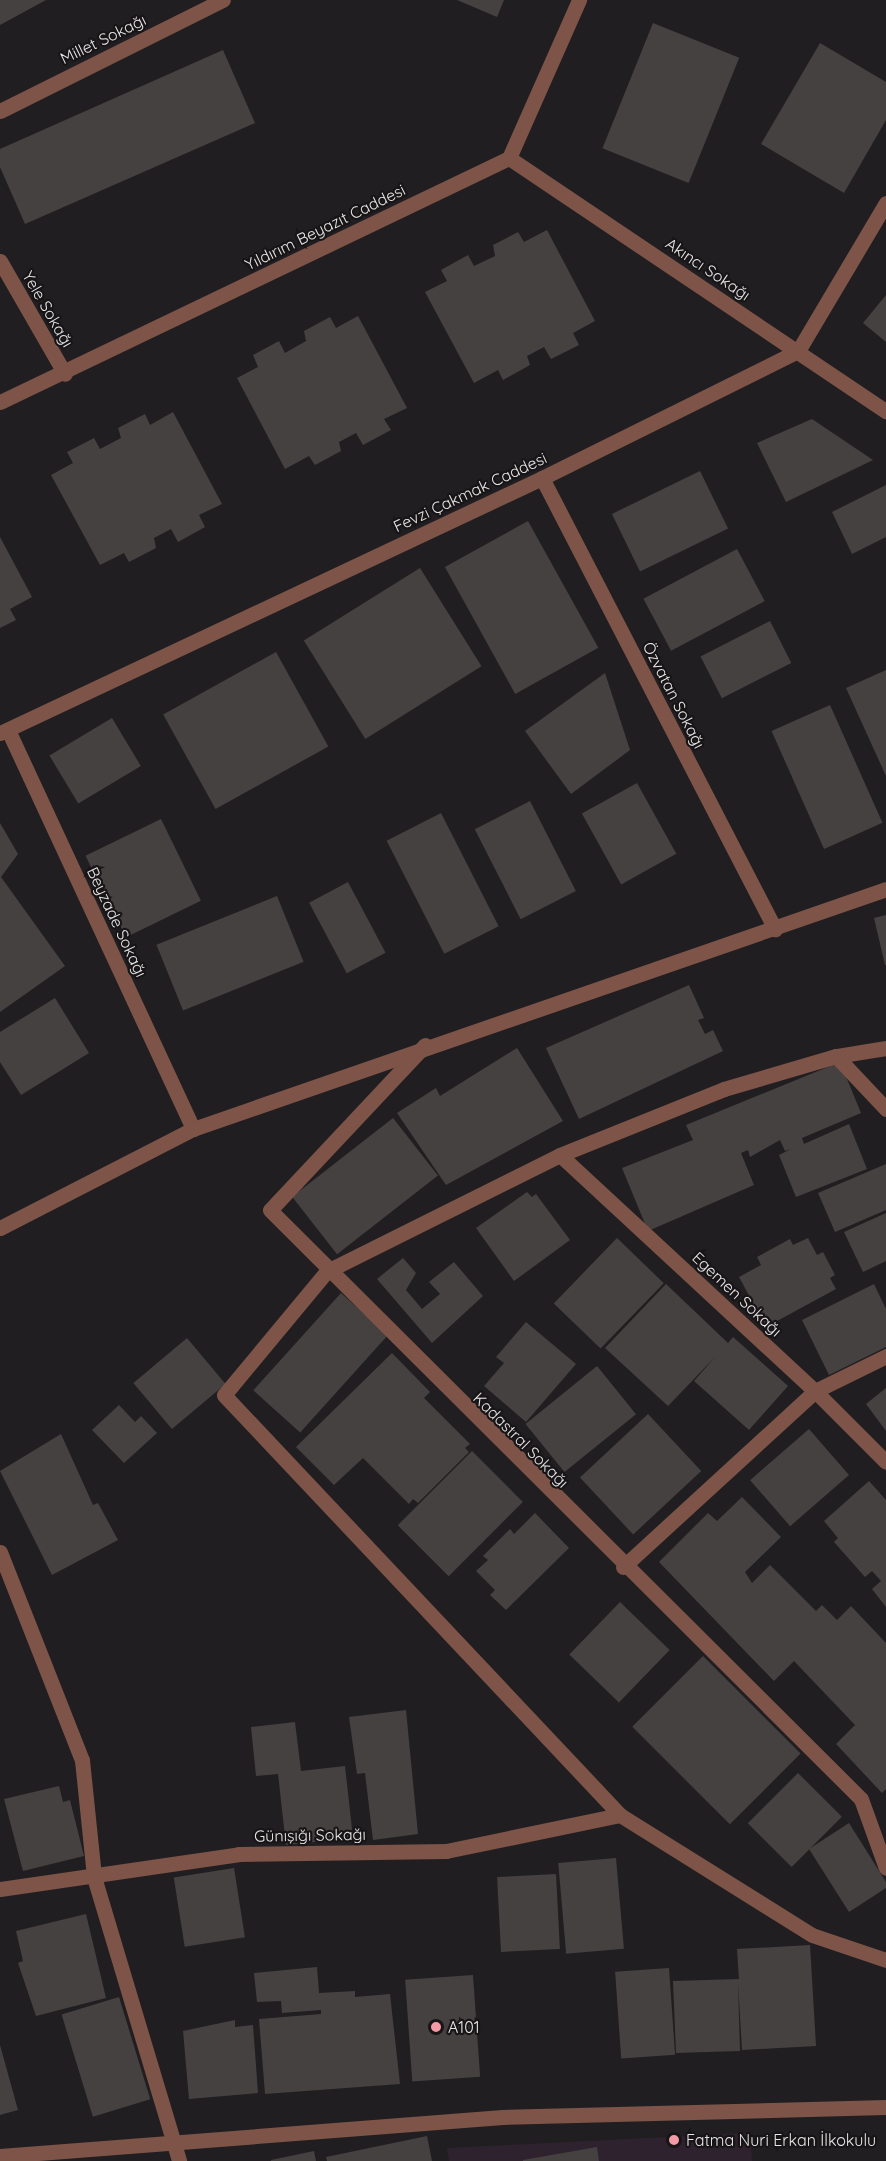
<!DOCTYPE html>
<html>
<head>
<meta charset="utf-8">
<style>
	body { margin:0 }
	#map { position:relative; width:886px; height:2161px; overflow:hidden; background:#211e21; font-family:Quicksand,sans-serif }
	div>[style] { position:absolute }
	.education>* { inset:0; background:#2e222f }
	.building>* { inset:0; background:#454140; transform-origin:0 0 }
	.minor>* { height:15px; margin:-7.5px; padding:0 7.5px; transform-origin:7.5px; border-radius:7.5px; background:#7d5447 }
	.dots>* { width:16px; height:16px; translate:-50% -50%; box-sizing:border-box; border:3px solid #181517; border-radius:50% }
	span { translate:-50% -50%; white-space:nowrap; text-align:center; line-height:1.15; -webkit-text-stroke:4.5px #181517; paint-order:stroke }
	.street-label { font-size:16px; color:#e8e6e8 }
	.poi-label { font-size:16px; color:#e8e6e8 }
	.left { translate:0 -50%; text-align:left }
</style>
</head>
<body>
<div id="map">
	<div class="education">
		<div style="clip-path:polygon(750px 2133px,752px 2161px,449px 2161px,447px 2148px)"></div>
	</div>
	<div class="building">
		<div style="clip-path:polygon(0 0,46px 0,0 25px)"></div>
		<div style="clip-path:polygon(457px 0,504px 0,497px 17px)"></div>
		<div style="left:653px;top:23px;width:93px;height:135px;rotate:22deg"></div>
		<div style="clip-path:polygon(820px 43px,886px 82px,886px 120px,844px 193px,761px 144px)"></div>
		<div style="clip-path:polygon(223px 50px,255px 123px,25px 224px,0 167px,0 149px)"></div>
		<div style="clip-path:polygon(547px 230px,595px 321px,573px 333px,579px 345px,551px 359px,544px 347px,527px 356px,530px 365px,503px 380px,498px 370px,474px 383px,425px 292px,447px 281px,441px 270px,468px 255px,474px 266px,495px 256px,493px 245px,518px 232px,524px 242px)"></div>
		<div style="clip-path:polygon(886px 295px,886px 342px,863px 323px)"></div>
		<div style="clip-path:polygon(358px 316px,407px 408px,384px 419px,391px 430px,363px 445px,356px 433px,339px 442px,341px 451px,315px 465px,309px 456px,285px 469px,237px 378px,258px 367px,253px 355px,279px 341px,285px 353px,306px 341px,304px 331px,330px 317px,336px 328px)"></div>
		<div style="clip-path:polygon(173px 412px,222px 504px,199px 515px,205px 527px,178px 542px,171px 529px,154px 538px,156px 548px,129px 562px,124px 553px,100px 565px,51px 475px,73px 463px,67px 452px,94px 438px,100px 449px,121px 438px,118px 428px,145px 414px,150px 425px)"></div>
		<div style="clip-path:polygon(812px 419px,873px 460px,786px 502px,757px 443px)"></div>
		<div style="left:700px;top:471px;width:64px;height:98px;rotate:64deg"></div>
		<div style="clip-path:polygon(886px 485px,886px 537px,852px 554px,832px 512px)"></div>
		<div style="left:528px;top:521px;width:145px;height:95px;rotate:61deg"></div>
		<div style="clip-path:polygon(0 537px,32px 597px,10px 609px,16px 620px,0 628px)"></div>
		<div style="left:737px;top:549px;width:59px;height:106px;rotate:62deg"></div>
		<div style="left:420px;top:568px;width:116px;height:137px;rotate:58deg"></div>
		<div style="left:770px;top:621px;width:47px;height:78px;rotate:63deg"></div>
		<div style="left:276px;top:652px;width:108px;height:129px;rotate:61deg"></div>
		<div style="clip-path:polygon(886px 670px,886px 776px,846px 688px)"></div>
		<div style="clip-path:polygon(605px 673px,630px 750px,571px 794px,525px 731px)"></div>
		<div style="left:830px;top:705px;width:129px;height:64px;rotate:66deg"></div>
		<div style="left:112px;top:718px;width:56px;height:73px;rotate:59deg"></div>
		<div style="left:637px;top:783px;width:81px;height:63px;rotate:61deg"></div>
		<div style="left:530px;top:801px;width:101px;height:62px;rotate:63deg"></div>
		<div style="left:441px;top:813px;width:127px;height:61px;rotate:63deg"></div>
		<div style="left:161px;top:819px;width:91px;height:84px;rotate:64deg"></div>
		<div style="clip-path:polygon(0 823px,18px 854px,1px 877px,65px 966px,0 1012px)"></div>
		<div style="left:348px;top:882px;width:80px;height:44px;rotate:62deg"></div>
		<div style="left:277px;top:896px;width:71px;height:130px;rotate:68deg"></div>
		<div style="clip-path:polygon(886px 915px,886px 965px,885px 965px,874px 918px)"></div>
		<div style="clip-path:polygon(689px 985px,704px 1018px,698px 1020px,705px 1034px,713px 1030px,723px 1051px,579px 1119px,546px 1048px)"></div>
		<div style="clip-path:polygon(55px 998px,89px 1053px,21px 1095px,0 1062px,0 1032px)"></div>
		<div style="clip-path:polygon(517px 1048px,563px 1121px,446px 1185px,397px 1113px,436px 1088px,440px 1096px)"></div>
		<div style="clip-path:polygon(840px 1062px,861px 1113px,802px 1138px,804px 1144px,849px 1124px,867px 1169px,796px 1197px,779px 1155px,791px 1149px,785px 1151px,780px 1140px,750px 1157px,748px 1150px,741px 1153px,754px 1185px,648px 1231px,622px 1168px,693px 1140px,686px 1125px)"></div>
		<div style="left:393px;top:1118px;width:73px;height:128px;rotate:52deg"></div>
		<div style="clip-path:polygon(886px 1164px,886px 1210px,835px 1232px,818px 1193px)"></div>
		<div style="clip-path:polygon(527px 1192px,532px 1197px,536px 1194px,570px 1240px,514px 1281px,476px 1228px)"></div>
		<div style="clip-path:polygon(886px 1213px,886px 1261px,863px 1272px,844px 1232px)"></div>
		<div style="left:617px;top:1238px;width:65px;height:91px;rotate:44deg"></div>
		<div style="clip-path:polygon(808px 1238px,817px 1255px,823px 1252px,835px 1275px,830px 1278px,836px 1289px,766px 1327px,739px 1277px,761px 1265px,757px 1257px,790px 1239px,793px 1245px)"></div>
		<div style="clip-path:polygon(403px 1258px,416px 1273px,406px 1290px,422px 1309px,440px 1294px,429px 1282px,454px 1262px,483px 1296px,432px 1343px,377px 1279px)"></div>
		<div style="clip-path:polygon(666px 1284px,728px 1343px,733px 1337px,788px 1386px,749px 1430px,694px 1381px,715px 1357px,668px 1406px,605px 1348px)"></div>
		<div style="clip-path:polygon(874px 1284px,886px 1309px,886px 1347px,829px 1375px,802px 1320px)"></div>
		<div style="left:341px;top:1293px;width:63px;height:131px;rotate:42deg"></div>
		<div style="clip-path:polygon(526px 1322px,576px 1364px,526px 1422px,484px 1386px,504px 1363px,496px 1357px)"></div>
		<div style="left:187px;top:1338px;width:60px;height:70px;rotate:50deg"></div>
		<div style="clip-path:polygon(392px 1353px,430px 1392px,424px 1398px,470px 1444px,465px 1448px,469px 1452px,418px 1503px,413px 1499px,409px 1504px,363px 1458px,334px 1485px,296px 1447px)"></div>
		<div style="left:597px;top:1366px;width:62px;height:92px;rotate:51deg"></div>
		<div style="clip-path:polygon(886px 1388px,886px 1431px,866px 1404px)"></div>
		<div style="clip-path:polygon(119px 1405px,135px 1422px,141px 1416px,157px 1433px,124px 1463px,92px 1430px)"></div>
		<div style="left:648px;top:1414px;width:78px;height:93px;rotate:47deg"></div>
		<div style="left:809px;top:1429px;width:61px;height:78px;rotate:49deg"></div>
		<div style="clip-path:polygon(61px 1434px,93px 1505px,98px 1503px,118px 1540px,52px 1575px,0 1471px)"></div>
		<div style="left:472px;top:1451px;width:72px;height:105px;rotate:45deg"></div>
		<div style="clip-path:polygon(869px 1481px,886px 1500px,886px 1607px,872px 1589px,881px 1581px,872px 1571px,865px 1577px,834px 1542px,838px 1538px,824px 1521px)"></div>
		<div style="clip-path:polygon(742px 1497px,781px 1537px,745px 1572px,752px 1583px,770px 1565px,816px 1611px,822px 1605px,837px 1620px,851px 1606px,886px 1643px,886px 1789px,882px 1793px,836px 1744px,855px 1725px,794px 1661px,774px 1681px,659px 1562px,708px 1513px,717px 1521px)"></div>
		<div style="clip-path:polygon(535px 1513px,569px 1548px,506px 1610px,490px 1595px,495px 1590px,476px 1571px,488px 1560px,483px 1556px,510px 1529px,514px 1534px)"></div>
		<div style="left:620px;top:1602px;width:69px;height:73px;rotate:44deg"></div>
		<div style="left:703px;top:1656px;width:138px;height:100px;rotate:45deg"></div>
		<div style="clip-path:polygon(406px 1710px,418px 1834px,373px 1840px,365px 1773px,357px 1774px,349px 1717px)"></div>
		<div style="clip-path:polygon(295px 1722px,301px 1771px,345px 1766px,353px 1838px,286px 1845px,278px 1774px,256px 1776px,251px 1727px)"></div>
		<div style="left:798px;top:1773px;width:62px;height:71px;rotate:45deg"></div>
		<div style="clip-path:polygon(59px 1786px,63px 1802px,70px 1800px,84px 1856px,23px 1871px,4px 1799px)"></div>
		<div style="clip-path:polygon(849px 1823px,886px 1882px,886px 1888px,849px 1912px,809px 1849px)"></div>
		<div style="left:616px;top:1858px;width:91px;height:58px;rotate:85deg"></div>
		<div style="left:234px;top:1868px;width:70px;height:61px;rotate:81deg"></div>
		<div style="left:556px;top:1874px;width:75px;height:59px;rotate:87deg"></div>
		<div style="clip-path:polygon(86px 1914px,106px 1998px,36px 2016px,18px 1963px,23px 1961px,16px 1931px)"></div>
		<div style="clip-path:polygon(810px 1945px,816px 2046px,742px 2050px,738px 1982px,740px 2051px,676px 2053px,673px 1981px,739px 1979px,737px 1949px)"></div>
		<div style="clip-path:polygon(317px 1967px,319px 1993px,355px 1991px,355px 1997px,390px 1994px,400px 2084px,265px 2094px,259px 2019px,321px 2014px,321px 2010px,282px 2013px,281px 2001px,257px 2002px,254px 1973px)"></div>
		<div style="left:669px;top:1968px;width:87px;height:54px;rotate:86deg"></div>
		<div style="left:473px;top:1975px;width:102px;height:68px;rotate:86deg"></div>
		<div style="left:119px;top:1997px;width:107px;height:60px;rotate:73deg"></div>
		<div style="clip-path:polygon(235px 2020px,235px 2027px,253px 2025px,258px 2093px,189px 2099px,183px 2031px)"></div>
		<div style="clip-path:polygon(0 2045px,18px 2110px,0 2115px)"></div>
		<div style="clip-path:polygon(427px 2136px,432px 2161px,327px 2161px,326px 2157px)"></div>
		<div style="clip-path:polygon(597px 2147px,599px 2161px,523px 2161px,523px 2160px)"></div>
		<div style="clip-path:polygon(314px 2151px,316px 2161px,271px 2161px,271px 2160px)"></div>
	</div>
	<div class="minor">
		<div style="left:0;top:111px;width:249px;rotate:-26.5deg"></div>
		<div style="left:509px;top:158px;width:454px;rotate:33.9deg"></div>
		<div style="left:0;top:261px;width:130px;rotate:60.1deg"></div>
		<div style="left:0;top:402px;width:564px;rotate:-25.61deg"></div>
		<div style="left:509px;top:158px;width:173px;rotate:-66.1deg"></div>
		<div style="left:542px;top:478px;width:508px;rotate:62.68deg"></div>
		<div style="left:8px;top:730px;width:440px;rotate:65.1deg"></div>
		<div style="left:0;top:733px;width:599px;rotate:-25.2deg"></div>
		<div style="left:542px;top:478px;width:286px;rotate:-26.4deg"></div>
		<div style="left:798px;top:351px;width:172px;rotate:-59.3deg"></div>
		<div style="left:425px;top:1045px;width:226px;rotate:133.2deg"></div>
		<div style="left:270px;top:1210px;width:834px;rotate:44.9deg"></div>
		<div style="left:861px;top:1799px;width:73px;rotate:70.1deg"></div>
		<div style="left:886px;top:1048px;width:51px;rotate:170.9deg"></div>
		<div style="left:836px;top:1056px;width:117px;rotate:163.6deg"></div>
		<div style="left:724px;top:1089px;width:177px;rotate:158.1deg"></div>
		<div style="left:560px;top:1155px;width:260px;rotate:153.5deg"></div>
		<div style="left:327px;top:1271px;width:161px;rotate:129.7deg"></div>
		<div style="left:224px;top:1395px;width:577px;rotate:46.68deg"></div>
		<div style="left:620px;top:1815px;width:226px;rotate:32deg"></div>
		<div style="left:812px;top:1935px;width:78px;rotate:18.7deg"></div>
		<div style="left:836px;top:1056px;width:73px;rotate:46.7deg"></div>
		<div style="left:560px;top:1155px;width:347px;rotate:42.8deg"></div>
		<div style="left:815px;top:1391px;width:100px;rotate:45deg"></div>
		<div style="left:0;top:1228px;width:217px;rotate:-27.2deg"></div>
		<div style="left:193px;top:1129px;width:733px;rotate:-19.1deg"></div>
		<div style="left:0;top:1552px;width:224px;rotate:68.5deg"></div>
		<div style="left:82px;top:1760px;width:118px;rotate:84.1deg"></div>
		<div style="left:94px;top:1877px;width:296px;rotate:73.3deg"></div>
		<div style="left:623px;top:1567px;width:260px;rotate:-42.5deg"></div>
		<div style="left:815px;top:1391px;width:79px;rotate:-26.2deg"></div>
		<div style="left:0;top:1889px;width:242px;rotate:-8.3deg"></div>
		<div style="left:239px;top:1854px;width:207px;rotate:-0.8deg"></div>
		<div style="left:446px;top:1851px;width:178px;rotate:-11.7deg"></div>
		<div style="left:0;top:2156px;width:504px;rotate:-4.44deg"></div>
		<div style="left:502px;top:2117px;width:384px;rotate:-1.5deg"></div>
	</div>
	<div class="dots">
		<div style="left:436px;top:2027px;background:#f39aa7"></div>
		<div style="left:674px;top:2140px;background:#f39aa7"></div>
	</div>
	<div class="street-label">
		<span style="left:103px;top:39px;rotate:-26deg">Millet Sokağı</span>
		<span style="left:325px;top:227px;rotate:-26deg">Yıldırım Beyazıt Caddesi</span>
		<span style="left:708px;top:269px;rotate:34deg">Akıncı Sokağı</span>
		<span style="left:48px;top:309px;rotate:60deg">Yele Sokağı</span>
		<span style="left:470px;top:492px;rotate:-25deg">Fevzi Çakmak Caddesi</span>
		<span style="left:674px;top:695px;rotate:63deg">Özvatan Sokağı</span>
		<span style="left:117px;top:922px;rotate:65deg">Beyzade Sokağı</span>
		<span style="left:737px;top:1294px;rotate:43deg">Egemen Sokağı</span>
		<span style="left:521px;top:1440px;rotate:45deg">Kadastral Sokağı</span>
		<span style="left:310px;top:1835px;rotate:-1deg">Günışığı Sokağı</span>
	</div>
	<div class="poi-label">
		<span class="left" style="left:448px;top:2027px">A101</span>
		<span class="left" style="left:686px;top:2140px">Fatma Nuri Erkan İlkokulu</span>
	</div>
</div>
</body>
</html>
